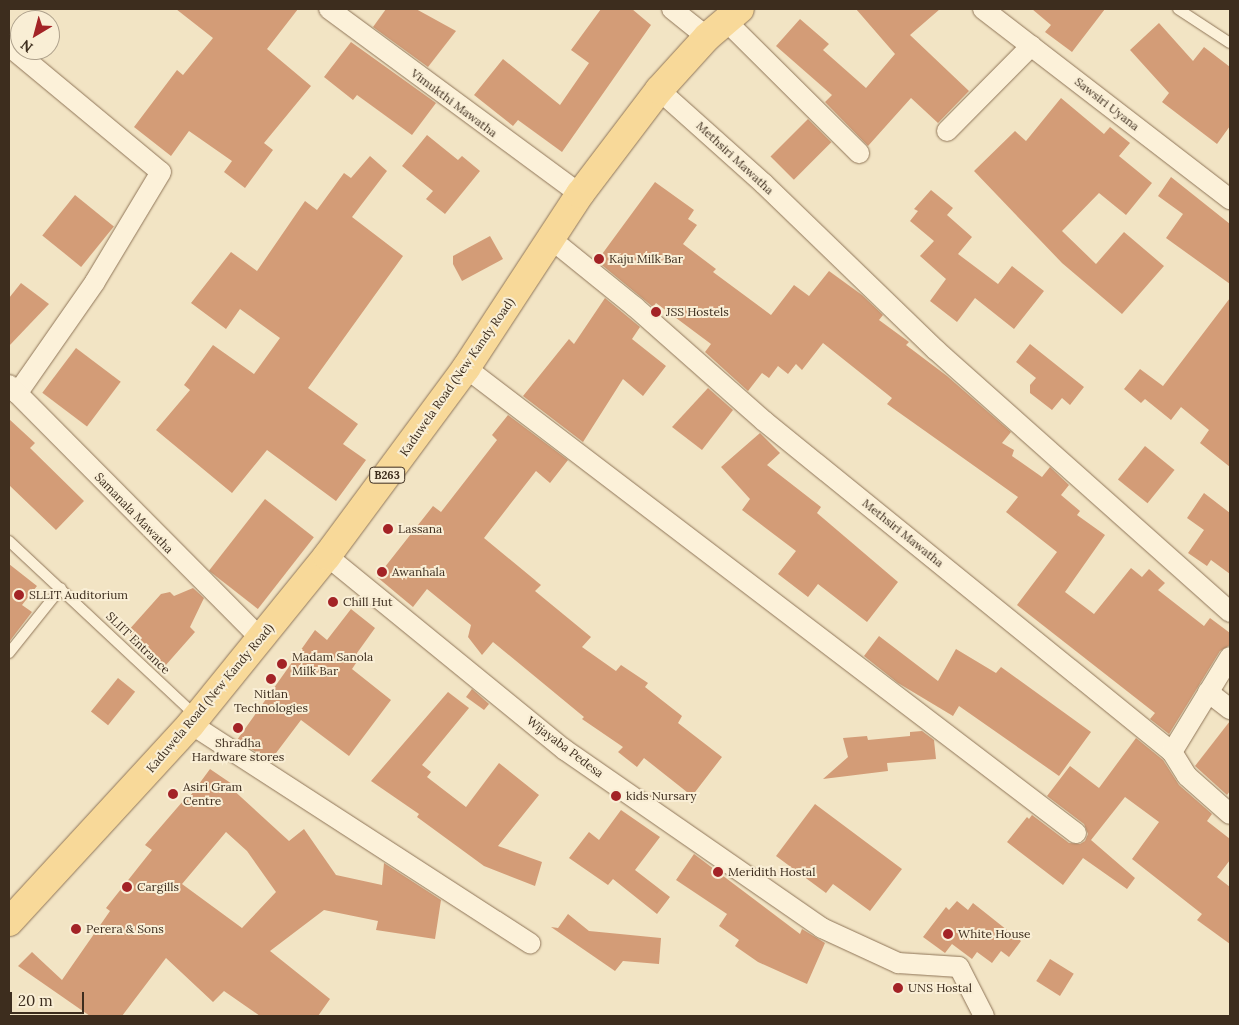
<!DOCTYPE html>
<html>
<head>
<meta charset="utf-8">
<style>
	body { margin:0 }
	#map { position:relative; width:1239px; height:1025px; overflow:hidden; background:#f2e4c4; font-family:Lora,serif }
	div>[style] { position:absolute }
	.building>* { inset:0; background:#d39c77; transform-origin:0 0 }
	.roads { filter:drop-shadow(0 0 1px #8f7558) drop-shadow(0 0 1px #8f7558) }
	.service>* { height:10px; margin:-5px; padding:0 5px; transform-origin:5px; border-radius:5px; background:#fcf1d9 }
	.minor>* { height:20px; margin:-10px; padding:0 10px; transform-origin:10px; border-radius:10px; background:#fcf1d9 }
	.primary>* { height:28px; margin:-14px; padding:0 14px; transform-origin:14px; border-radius:14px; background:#f8d999 }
	.dots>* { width:14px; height:14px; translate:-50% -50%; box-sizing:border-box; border:2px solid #f9eed5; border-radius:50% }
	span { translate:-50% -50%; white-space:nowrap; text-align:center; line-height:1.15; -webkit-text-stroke:4px #f9eed5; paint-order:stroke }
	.shield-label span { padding:1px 4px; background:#f9eed5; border:1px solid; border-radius:4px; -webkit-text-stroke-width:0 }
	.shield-label { font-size:11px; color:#3d2d1e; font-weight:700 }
	.street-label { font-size:12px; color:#3d2d1e }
	.poi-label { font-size:12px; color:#3d2d1e }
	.left { translate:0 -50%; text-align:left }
	.frame { position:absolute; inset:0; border:10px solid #3d2d1e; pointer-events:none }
	.north { position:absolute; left:10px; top:10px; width:50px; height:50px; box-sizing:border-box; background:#f9eed5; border:1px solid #aea18c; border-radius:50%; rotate:217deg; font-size:14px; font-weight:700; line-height:20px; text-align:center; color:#3d2d1e }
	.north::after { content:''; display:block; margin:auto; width:18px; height:22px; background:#a32326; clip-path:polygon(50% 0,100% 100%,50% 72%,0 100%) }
	.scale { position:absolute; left:10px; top:992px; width:74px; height:22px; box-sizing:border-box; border:2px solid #3d2d1e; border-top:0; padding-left:6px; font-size:15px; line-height:18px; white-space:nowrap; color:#3d2d1e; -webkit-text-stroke:4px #f9eed5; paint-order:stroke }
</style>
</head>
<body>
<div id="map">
	<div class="building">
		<div style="clip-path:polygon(176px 9px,298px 9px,267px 49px,311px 86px,264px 143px,273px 150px,245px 188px,224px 172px,232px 161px,189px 131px,171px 156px,134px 127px,177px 70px,183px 75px,213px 38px)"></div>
		<div style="clip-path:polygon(386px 9px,416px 9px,456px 31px,428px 67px,373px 27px)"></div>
		<div style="clip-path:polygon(601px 9px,632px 9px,651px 25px,562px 152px,518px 120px,513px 126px,474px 95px,503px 59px,560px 105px,589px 63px,571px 50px)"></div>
		<div style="clip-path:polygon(856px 9px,940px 9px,910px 35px,969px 91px,938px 123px,911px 98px,868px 146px,825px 102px,832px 95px,776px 46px,800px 19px,829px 44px,823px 50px,866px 88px,895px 54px)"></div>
		<div style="clip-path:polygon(1032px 9px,1105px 9px,1072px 52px,1045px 32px,1051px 25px)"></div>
		<div style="clip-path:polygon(1159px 23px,1193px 61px,1204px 47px,1230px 67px,1230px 126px,1217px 144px,1162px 102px,1169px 93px,1130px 50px)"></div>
		<div style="clip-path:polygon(351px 42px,436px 103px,412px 135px,357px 95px,353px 100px,324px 77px)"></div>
		<div style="clip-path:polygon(1061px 98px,1104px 134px,1110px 127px,1130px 143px,1119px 156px,1152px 183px,1126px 215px,1099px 193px,1062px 231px,1096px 264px,1124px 232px,1164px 266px,1122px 314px,1062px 263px,974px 171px,1015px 131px,1026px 141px)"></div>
		<div style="left:808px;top:119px;width:33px;height:53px;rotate:45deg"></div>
		<div style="clip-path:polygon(427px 135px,458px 160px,462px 156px,480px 171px,445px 214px,426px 199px,433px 191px,402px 166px)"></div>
		<div style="clip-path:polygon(370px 156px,387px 171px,352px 217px,403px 256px,308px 388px,358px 424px,343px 444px,366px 460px,336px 501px,267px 450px,232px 493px,156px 430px,190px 390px,184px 385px,213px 345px,254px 374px,280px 338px,240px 309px,226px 329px,191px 303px,231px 252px,257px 271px,305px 201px,317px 210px,344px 173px,351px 178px)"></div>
		<div style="clip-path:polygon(1171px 177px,1230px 224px,1230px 284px,1166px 238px,1183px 214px,1158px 196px)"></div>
		<div style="clip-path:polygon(655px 182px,694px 210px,688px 219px,697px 225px,683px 244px,716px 269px,713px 272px,771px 315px,794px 285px,809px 296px,829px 271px,862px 295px,883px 315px,879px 320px,909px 342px,906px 345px,947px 376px,1011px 432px,1002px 443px,1014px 450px,1012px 456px,1042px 477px,1050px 467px,1069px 485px,1061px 495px,1080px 511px,1077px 515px,1105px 535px,1065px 592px,1094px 614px,1131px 568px,1142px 577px,1149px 569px,1165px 583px,1158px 590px,1204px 626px,1210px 618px,1230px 633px,1230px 645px,1220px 651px,1169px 734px,1150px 719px,1155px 713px,1017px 605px,1057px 552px,1006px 512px,1018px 497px,887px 404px,892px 398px,823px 343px,802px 370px,796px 364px,788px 374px,778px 366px,769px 378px,762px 373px,748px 391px,705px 352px,711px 344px,656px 303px,653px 307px,597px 261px)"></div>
		<div style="clip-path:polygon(931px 190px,953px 208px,947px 215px,972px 237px,958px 254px,998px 284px,1012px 266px,1044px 291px,1014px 329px,975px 298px,957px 322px,930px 301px,946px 279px,920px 256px,934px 241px,910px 221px,918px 211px,914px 209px)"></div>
		<div style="left:75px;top:195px;width:50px;height:52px;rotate:39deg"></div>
		<div style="clip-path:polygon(490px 236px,503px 259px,462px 281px,453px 264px,453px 256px)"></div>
		<div style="clip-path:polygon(21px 283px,49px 304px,9px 346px,9px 298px)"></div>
		<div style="clip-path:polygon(605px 298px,640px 327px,632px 339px,666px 366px,643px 396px,623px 379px,583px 442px,523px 396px,569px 339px,574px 344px)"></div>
		<div style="clip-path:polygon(1230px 298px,1230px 467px,1200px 443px,1209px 430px,1181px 407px,1171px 420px,1145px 399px,1141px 403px,1124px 389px,1140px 369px,1163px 386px)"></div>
		<div style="clip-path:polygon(1030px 344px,1084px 387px,1070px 405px,1062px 398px,1052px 410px,1030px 393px,1030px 385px,1036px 378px,1016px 362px)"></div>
		<div style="left:76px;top:348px;width:56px;height:56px;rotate:37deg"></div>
		<div style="clip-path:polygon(708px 388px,733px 410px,702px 450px,672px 427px)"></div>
		<div style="clip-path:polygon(508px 415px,568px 460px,550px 483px,536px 471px,484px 538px,541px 585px,535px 591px,591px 637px,582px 647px,616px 671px,621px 665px,648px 683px,645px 687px,682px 716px,678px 723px,722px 757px,692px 796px,644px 758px,637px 767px,618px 752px,623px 747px,582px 719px,584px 717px,493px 642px,482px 655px,468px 637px,471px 625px,427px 589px,413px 607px,377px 577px,433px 506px,441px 512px,497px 440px,492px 435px)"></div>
		<div style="clip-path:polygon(9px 419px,35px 443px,30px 448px,84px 501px,56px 530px,9px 485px)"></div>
		<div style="clip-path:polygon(760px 433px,780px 453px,767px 465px,821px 507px,817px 513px,898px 582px,867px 622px,818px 584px,808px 597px,778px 574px,796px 551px,742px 510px,750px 499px,721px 467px)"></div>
		<div style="left:1145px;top:446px;width:38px;height:43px;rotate:39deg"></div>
		<div style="clip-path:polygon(1204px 493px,1230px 513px,1230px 574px,1211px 560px,1207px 566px,1188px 553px,1204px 530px,1187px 518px)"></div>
		<div style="left:265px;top:499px;width:62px;height:91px;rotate:38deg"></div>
		<div style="clip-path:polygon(9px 564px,37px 586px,22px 605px,32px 612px,9px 642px)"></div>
		<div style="clip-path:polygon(193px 588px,204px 598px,190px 627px,195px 632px,165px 666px,127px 632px,161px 594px,170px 592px,174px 596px)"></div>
		<div style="clip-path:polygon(351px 609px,375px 628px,352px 660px,356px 663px,352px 669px,391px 700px,349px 756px,301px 720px,270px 761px,237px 740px,315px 630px,327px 640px)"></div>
		<div style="clip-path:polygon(879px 636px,938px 681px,956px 649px,996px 673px,1001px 667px,1091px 732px,1059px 776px,959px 706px,953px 716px,898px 683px,864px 656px)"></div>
		<div style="left:118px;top:678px;width:22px;height:43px;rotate:39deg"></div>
		<div style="clip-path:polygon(472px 689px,489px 704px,484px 710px,466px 697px)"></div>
		<div style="clip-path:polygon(448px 692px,469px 708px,422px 765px,431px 772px,427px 777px,466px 807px,499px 763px,539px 795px,498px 846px,542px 862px,535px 886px,484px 866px,417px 817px,419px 814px,371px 781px)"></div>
		<div style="clip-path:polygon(1230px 721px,1230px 791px,1227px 795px,1195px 766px)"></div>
		<div style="clip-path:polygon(922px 731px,934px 740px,936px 759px,887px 763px,888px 771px,823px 779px,848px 757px,843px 738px,867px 736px,868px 740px,910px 736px,910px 732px)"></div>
		<div style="clip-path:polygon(1136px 738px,1163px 760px,1179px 785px,1212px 814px,1207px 821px,1230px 839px,1230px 860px,1217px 877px,1230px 887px,1230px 944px,1197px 920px,1202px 914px,1132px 859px,1159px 822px,1125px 797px,1091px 840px,1135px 878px,1127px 889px,1083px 858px,1063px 885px,1007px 842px,1027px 817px,1029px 819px,1032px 815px,1069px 843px,1080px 844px,1085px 841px,1088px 834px,1084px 824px,1047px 796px,1070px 766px,1099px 788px)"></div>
		<div style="clip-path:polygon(evenodd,210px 769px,232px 784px,230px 787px,289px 841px,304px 829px,336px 875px,382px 885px,384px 863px,441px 900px,435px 939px,376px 930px,378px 921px,324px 910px,270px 951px,330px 999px,318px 1016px,260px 1016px,224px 991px,213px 1002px,166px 958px,122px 1016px,90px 1016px,18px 966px,32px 952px,62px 980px,110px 911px,106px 908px,152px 850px,145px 845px,183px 801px,185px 803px,210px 769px,226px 832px,247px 851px,276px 892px,242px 928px,182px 884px,226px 832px)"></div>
		<div style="clip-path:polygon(815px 804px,902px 869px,870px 911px,833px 884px,826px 893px,776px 856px)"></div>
		<div style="clip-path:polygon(621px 810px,660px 837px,635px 870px,670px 897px,657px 914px,613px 879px,608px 885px,569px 858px,589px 832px,599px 840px)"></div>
		<div style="clip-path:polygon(694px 854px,800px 934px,802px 929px,825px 943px,807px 984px,758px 962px,735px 946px,739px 940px,719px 926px,727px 914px,676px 880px)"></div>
		<div style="clip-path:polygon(957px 901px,968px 910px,973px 903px,1021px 941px,1009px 957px,1001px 951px,992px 963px,977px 952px,972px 959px,952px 944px,945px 953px,923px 937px,946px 907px,949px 910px)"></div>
		<div style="clip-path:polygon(568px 914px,589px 931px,661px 938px,659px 964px,623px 961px,615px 971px,551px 927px,558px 928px)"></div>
		<div style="left:1050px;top:959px;width:28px;height:26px;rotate:32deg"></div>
	</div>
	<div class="roads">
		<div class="service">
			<div style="left:1178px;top:9px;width:62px;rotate:33.2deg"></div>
			<div style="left:9px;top:541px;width:256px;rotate:43.1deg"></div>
			<div style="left:9px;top:653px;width:83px;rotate:-51.3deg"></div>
		</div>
		<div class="minor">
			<div style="left:329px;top:9px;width:312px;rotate:36.4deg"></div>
			<div style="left:672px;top:9px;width:45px;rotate:38.7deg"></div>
			<div style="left:983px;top:9px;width:312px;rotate:37.6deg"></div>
			<div style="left:725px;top:20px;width:189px;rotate:44.8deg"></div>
			<div style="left:9px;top:46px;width:197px;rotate:39.7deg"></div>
			<div style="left:161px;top:172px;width:128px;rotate:121deg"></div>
			<div style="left:95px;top:282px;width:136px;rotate:124.9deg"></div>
			<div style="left:659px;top:90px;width:141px;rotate:41.8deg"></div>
			<div style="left:764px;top:184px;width:239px;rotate:44deg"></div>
			<div style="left:936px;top:350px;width:394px;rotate:41.7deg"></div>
			<div style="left:947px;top:131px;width:120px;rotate:-45.3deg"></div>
			<div style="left:551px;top:239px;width:108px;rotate:39deg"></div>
			<div style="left:635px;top:307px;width:172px;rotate:41.5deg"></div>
			<div style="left:764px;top:421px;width:525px;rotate:39.05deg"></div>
			<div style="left:1172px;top:752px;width:111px;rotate:-58.6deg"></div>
			<div style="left:466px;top:368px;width:767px;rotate:37.32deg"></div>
			<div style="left:9px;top:385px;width:358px;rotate:45.2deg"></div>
			<div style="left:327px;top:556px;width:307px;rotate:39.2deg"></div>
			<div style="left:565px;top:750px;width:313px;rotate:34.7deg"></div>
			<div style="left:822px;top:928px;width:84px;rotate:24.7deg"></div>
			<div style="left:898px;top:963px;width:61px;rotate:3.8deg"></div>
			<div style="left:959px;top:967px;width:55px;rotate:63deg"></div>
			<div style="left:1208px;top:692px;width:28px;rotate:38deg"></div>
			<div style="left:191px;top:724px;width:404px;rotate:32.9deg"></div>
			<div style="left:1172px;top:752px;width:28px;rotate:58deg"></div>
			<div style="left:1187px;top:776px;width:57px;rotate:41.5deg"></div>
		</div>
		<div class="primary">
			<div style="left:9px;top:922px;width:269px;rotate:-47.4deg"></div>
			<div style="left:191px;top:724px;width:216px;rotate:-51deg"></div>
			<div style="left:327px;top:556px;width:234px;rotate:-53.5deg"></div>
			<div style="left:466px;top:368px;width:208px;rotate:-56.8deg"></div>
			<div style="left:580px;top:194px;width:131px;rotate:-52.8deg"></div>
			<div style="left:659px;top:90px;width:72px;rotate:-47.8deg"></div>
			<div style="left:707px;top:37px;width:43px;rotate:-40.3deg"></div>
		</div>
	</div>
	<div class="dots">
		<div style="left:599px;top:259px;background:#a32326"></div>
		<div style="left:656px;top:312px;background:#a32326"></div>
		<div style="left:388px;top:529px;background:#a32326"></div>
		<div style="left:382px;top:572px;background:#a32326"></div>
		<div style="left:19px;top:595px;background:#a32326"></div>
		<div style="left:333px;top:602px;background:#a32326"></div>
		<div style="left:282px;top:664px;background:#a32326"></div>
		<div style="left:271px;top:679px;background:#a32326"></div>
		<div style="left:238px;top:728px;background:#a32326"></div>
		<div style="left:173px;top:794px;background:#a32326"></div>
		<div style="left:616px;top:796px;background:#a32326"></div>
		<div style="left:718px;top:872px;background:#a32326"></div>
		<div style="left:127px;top:887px;background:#a32326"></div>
		<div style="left:76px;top:929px;background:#a32326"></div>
		<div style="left:948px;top:934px;background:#a32326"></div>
		<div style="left:898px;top:988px;background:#a32326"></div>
	</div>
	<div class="shield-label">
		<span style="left:387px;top:475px">B263</span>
	</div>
	<div class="street-label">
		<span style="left:454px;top:103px;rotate:37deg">Vimukthi Mawatha</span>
		<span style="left:1107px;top:104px;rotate:38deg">Sawsiri Uyana</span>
		<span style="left:735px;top:158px;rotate:43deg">Methsiri Mawatha</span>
		<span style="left:457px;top:377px;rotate:-55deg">Kaduwela Road (New Kandy Road)</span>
		<span style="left:134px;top:513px;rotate:46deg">Samanala Mawatha</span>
		<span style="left:903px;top:533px;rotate:39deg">Methsiri Mawatha</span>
		<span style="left:138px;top:643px;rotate:44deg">SLIIT Entrance</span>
		<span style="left:210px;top:698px;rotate:-50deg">Kaduwela Road (New Kandy Road)</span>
		<span style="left:565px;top:747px;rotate:37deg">Wijayaba Pedesa</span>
	</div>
	<div class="poi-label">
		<span class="left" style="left:609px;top:259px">Kaju Milk Bar</span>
		<span class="left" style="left:666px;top:312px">JSS Hostels</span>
		<span class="left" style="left:398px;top:529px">Lassana</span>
		<span class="left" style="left:392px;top:572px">Awanhala</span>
		<span class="left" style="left:29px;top:595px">SLLIT Auditorium</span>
		<span class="left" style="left:343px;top:602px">Chill Hut</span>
		<span class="left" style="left:292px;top:664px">Madam Sanola<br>Milk Bar</span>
		<span style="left:271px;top:701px">Nitlan<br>Technologies</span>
		<span style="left:238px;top:750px">Shradha<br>Hardware stores</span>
		<span class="left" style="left:183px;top:794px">Asiri Gram<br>Centre</span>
		<span class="left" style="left:626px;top:796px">kids Nursary</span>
		<span class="left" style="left:728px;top:872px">Meridith Hostal</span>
		<span class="left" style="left:137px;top:887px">Cargills</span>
		<span class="left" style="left:86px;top:929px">Perera &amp; Sons</span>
		<span class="left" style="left:958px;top:934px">White House</span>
		<span class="left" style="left:908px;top:988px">UNS Hostal</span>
	</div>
	<div class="frame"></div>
	<div class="north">N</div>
	<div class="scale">20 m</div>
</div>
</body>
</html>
